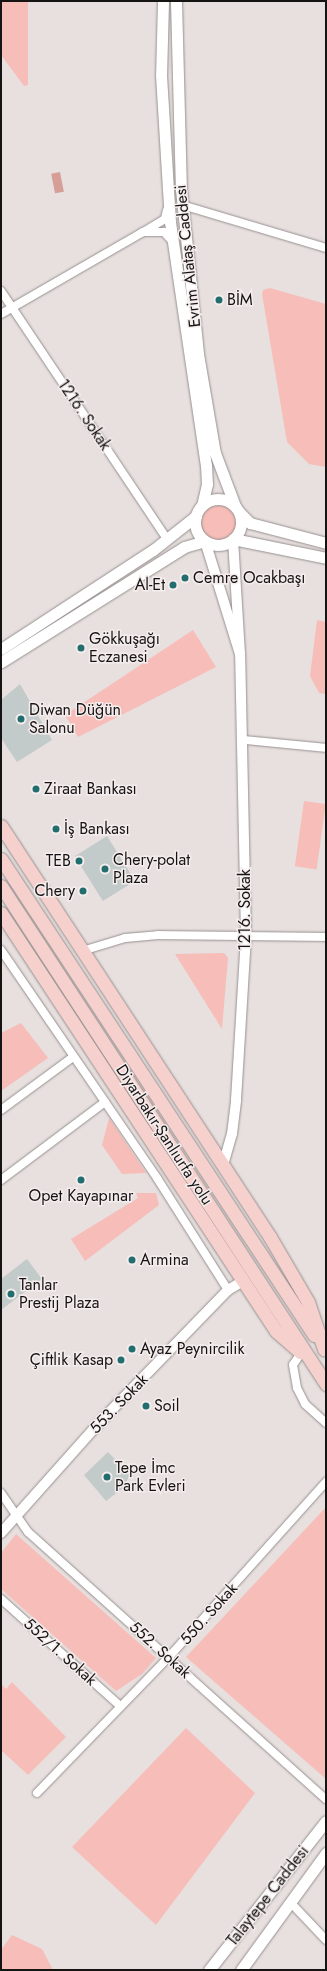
<!DOCTYPE html>
<html>
<head>
<meta charset="utf-8">
<style>
	body { margin:0 }
	#map { position:relative; width:327px; height:1971px; overflow:hidden; background:#e7e0df; font-family:Jost,sans-serif }
	div>[style] { position:absolute }
	.green>* { inset:0; background:#f7bdb8; transform-origin:0 0 }
	.round { border-radius:50% }
	.water>* { inset:0; background:#d79d97; transform-origin:0 0 }
	.building>* { inset:0; background:#c3caca; transform-origin:0 0 }
	.roads { filter:drop-shadow(0 0 1px #97908f) drop-shadow(0 0 1px #97908f) }
	.minor>* { height:8px; margin:-4px; padding:0 4px; transform-origin:4px; border-radius:4px; background:#fff }
	.tertiary>* { height:10px; margin:-5px; padding:0 5px; transform-origin:5px; border-radius:5px; background:#fff }
	.secondary>* { height:11px; margin:-5.5px; padding:0 5.5px; transform-origin:5.5px; border-radius:5.5px; background:#fff }
	.secondary>.ring { margin:-5.5px; padding:0; box-sizing:content-box; background:none; border:11px solid #fff; border-radius:50% }
	.trunk>* { height:13px; margin:-6.5px; padding:0 6.5px; transform-origin:6.5px; border-radius:6.5px; background:#f6d0cc }
	.dots>* { width:11px; height:11px; translate:-50% -50%; box-sizing:border-box; border:2px solid #f5eded; border-radius:50% }
	span { translate:-50% -50%; white-space:nowrap; text-align:center; line-height:1.15; -webkit-text-stroke:3px #f5eded; paint-order:stroke }
	.street-label { font-size:16px; color:#161313 }
	.poi-label { font-size:16px; color:#161313 }
	.left { translate:0 -50%; text-align:left }
	.right { translate:-100% -50%; text-align:right }
	.frame { position:absolute; inset:0; border:2px solid #161313; pointer-events:none }
</style>
</head>
<body>
<div id="map">
	<div class="green">
		<div style="clip-path:polygon(1px 1px,28px 1px,28px 85px,24px 86px,1px 55px)"></div>
		<div style="clip-path:polygon(270px 288px,326px 304px,326px 467px,309px 464px,287px 442px,262px 294px,263px 290px)"></div>
		<div class="round" style="left:200px;top:503px;width:38px;height:38px"></div>
		<div style="clip-path:polygon(317px 620px,326px 622px,326px 694px,319px 693px,310px 676px)"></div>
		<div style="clip-path:polygon(193px 630px,216px 667px,78px 737px,65px 715px)"></div>
		<div style="left:304px;top:801px;width:22px;height:66px;rotate:8deg"></div>
		<div style="clip-path:polygon(224px 953px,228px 958px,222px 1029px,175px 954px)"></div>
		<div style="clip-path:polygon(21px 1023px,48px 1058px,1px 1091px,1px 1033px)"></div>
		<div style="clip-path:polygon(109px 1118px,146px 1173px,122px 1174px,102px 1145px)"></div>
		<div style="clip-path:polygon(136px 1193px,156px 1193px,159px 1205px,85px 1261px,71px 1239px,138px 1198px)"></div>
		<div style="clip-path:polygon(326px 1507px,326px 1779px,186px 1657px)"></div>
		<div style="clip-path:polygon(16px 1534px,156px 1658px,142px 1674px,116px 1691px,1px 1589px,1px 1553px)"></div>
		<div style="clip-path:polygon(12px 1682px,66px 1737px,28px 1775px,1px 1750px,1px 1684px,6px 1689px)"></div>
		<div style="clip-path:polygon(186px 1728px,255px 1793px,156px 1925px,72px 1847px)"></div>
		<div style="clip-path:polygon(12px 1935px,42px 1949px,53px 1970px,1px 1970px,1px 1950px)"></div>
	</div>
	<div class="water">
		<div style="left:60px;top:172px;width:20px;height:9px;rotate:79deg"></div>
	</div>
	<div class="building">
		<div style="clip-path:polygon(20px 684px,52px 740px,17px 762px,1px 738px,1px 700px)"></div>
		<div style="left:107px;top:836px;width:53px;height:38px;rotate:58deg"></div>
		<div style="clip-path:polygon(27px 1259px,42px 1279px,1px 1310px,1px 1279px)"></div>
		<div style="clip-path:polygon(108px 1452px,130px 1475px,123px 1488px,106px 1501px,84px 1475px)"></div>
	</div>
	<div class="roads">
		<div class="minor">
			<div style="left:182px;top:205px;width:150px;rotate:16.6deg"></div>
			<div style="left:167px;top:210px;width:9px;rotate:103deg"></div>
			<div style="left:165px;top:219px;width:26px;rotate:149deg"></div>
			<div style="left:143px;top:232px;width:21px"></div>
			<div style="left:164px;top:232px;width:13px;rotate:48deg"></div>
			<div style="left:1px;top:291px;width:298px;rotate:56.2deg"></div>
			<div style="left:1px;top:314px;width:164px;rotate:-30deg"></div>
			<div style="left:245px;top:740px;width:81px;rotate:5.6deg"></div>
			<div style="left:1px;top:950px;width:276px;rotate:55.6deg"></div>
			<div style="left:157px;top:1178px;width:133px;rotate:57.6deg"></div>
			<div style="left:82px;top:951px;width:45px;rotate:-16.8deg"></div>
			<div style="left:125px;top:938px;width:33px;rotate:-5deg"></div>
			<div style="left:158px;top:935px;width:168px;rotate:0.7deg"></div>
			<div style="left:1px;top:1110px;width:89px;rotate:-36.4deg"></div>
			<div style="left:1px;top:1180px;width:130px;rotate:-36.9deg"></div>
			<div style="left:301px;top:1353px;width:14px;rotate:124deg"></div>
			<div style="left:293px;top:1365px;width:23px;rotate:80deg"></div>
			<div style="left:297px;top:1388px;width:18px;rotate:63deg"></div>
			<div style="left:305px;top:1404px;width:28px;rotate:42deg"></div>
			<div style="left:1px;top:1493px;width:47px;rotate:55.3deg"></div>
			<div style="left:28px;top:1532px;width:400px;rotate:41.9deg"></div>
			<div style="left:1px;top:1599px;width:159px;rotate:41.9deg"></div>
			<div style="left:37px;top:1793px;width:188px;rotate:-45.9deg"></div>
			<div style="left:168px;top:1658px;width:237px;rotate:-48.1deg"></div>
			<div style="left:291px;top:1903px;width:51px;rotate:46.6deg"></div>
		</div>
		<div class="tertiary">
			<div style="left:205px;top:541px;width:118px;rotate:72.8deg"></div>
			<div style="left:240px;top:654px;width:115px;rotate:-93.5deg"></div>
			<div style="left:223px;top:1165px;width:32px;rotate:-74deg"></div>
			<div style="left:232px;top:1134px;width:34px;rotate:-83deg"></div>
			<div style="left:236px;top:1100px;width:165px;rotate:-86.5deg"></div>
			<div style="left:246px;top:935px;width:281px;rotate:-91.2deg"></div>
			<div style="left:1px;top:1533px;width:149px;rotate:-48.3deg"></div>
			<div style="left:100px;top:1422px;width:184px;rotate:-45.9deg"></div>
			<div style="left:228px;top:1290px;width:17px;rotate:-31deg"></div>
		</div>
		<div class="secondary">
			<div style="left:163px;top:1px;width:74px;rotate:91.5deg"></div>
			<div style="left:161px;top:75px;width:147px;rotate:86.5deg"></div>
			<div style="left:170px;top:222px;width:246px;rotate:81.6deg"></div>
			<div style="left:206px;top:465px;width:19px;rotate:87deg"></div>
			<div style="left:207px;top:484px;width:22px;rotate:103deg"></div>
			<div style="left:176px;top:1px;width:188px;rotate:88.5deg"></div>
			<div style="left:181px;top:189px;width:166px;rotate:84.1deg"></div>
			<div style="left:198px;top:354px;width:100px;rotate:80.3deg"></div>
			<div style="left:215px;top:453px;width:57px;rotate:69.3deg"></div>
			<div class="ring" style="left:195px;top:499px;width:35px;height:35px"></div>
			<div style="left:239px;top:512px;width:16px;rotate:45deg"></div>
			<div style="left:250px;top:523px;width:79px;rotate:14.7deg"></div>
			<div style="left:233px;top:539px;width:95px;rotate:11.5deg"></div>
			<div style="left:1px;top:649px;width:181px;rotate:-33.1deg"></div>
			<div style="left:153px;top:550px;width:55px;rotate:-38.3deg"></div>
			<div style="left:1px;top:662px;width:216px;rotate:-32.1deg"></div>
			<div style="left:184px;top:547px;width:22px;rotate:-16deg"></div>
			<div style="left:209px;top:1970px;width:189px;rotate:-51.9deg"></div>
			<div style="left:241px;top:1970px;width:145px;rotate:-54deg"></div>
		</div>
		<div class="trunk">
			<div style="left:1px;top:826px;width:491px;rotate:56.8deg"></div>
			<div style="left:270px;top:1237px;width:75px;rotate:59.7deg"></div>
			<div style="left:308px;top:1302px;width:50px;rotate:71.2deg"></div>
			<div style="left:1px;top:859px;width:570px;rotate:56.67deg"></div>
			<div style="left:1px;top:886px;width:595px;rotate:56.87deg"></div>
			<div style="left:1px;top:913px;width:500px;rotate:56.66deg"></div>
			<div style="left:276px;top:1331px;width:32px;rotate:41deg"></div>
		</div>
	</div>
	<div class="dots">
		<div style="left:219px;top:300px;background:#226d6d"></div>
		<div style="left:185px;top:578px;background:#226d6d"></div>
		<div style="left:173px;top:585px;background:#226d6d"></div>
		<div style="left:81px;top:648px;background:#226d6d"></div>
		<div style="left:21px;top:719px;background:#226d6d"></div>
		<div style="left:36px;top:789px;background:#226d6d"></div>
		<div style="left:56px;top:829px;background:#226d6d"></div>
		<div style="left:79px;top:861px;background:#226d6d"></div>
		<div style="left:105px;top:869px;background:#226d6d"></div>
		<div style="left:83px;top:891px;background:#226d6d"></div>
		<div style="left:81px;top:1180px;background:#226d6d"></div>
		<div style="left:132px;top:1260px;background:#226d6d"></div>
		<div style="left:11px;top:1294px;background:#226d6d"></div>
		<div style="left:132px;top:1349px;background:#226d6d"></div>
		<div style="left:121px;top:1360px;background:#226d6d"></div>
		<div style="left:146px;top:1406px;background:#226d6d"></div>
		<div style="left:107px;top:1477px;background:#226d6d"></div>
	</div>
	<div class="street-label">
		<span style="left:188px;top:256px;rotate:-96deg">Evrim Alataş Caddesi</span>
		<span style="left:84px;top:415px;rotate:56deg">1216. Sokak</span>
		<span style="left:245px;top:910px;rotate:-90deg">1216. Sokak</span>
		<span style="left:164px;top:1135px;rotate:57deg">Diyarbakır-Şanlıurfa yolu</span>
		<span style="left:119px;top:1404px;rotate:-46deg">553. Sokak</span>
		<span style="left:209px;top:1614px;rotate:-48deg">550. Sokak</span>
		<span style="left:160px;top:1650px;rotate:42deg">552. Sokak</span>
		<span style="left:60px;top:1652px;rotate:42deg">552/1. Sokak</span>
		<span style="left:268px;top:1896px;rotate:-52deg">Talaytepe Caddesi</span>
	</div>
	<div class="poi-label">
		<span class="left" style="left:227px;top:300px">BİM</span>
		<span class="left" style="left:193px;top:578px">Cemre Ocakbaşı</span>
		<span class="right" style="left:165px;top:585px">Al-Et</span>
		<span class="left" style="left:89px;top:648px">Gökkuşağı<br>Eczanesi</span>
		<span class="left" style="left:29px;top:719px">Diwan Düğün<br>Salonu</span>
		<span class="left" style="left:44px;top:789px">Ziraat Bankası</span>
		<span class="left" style="left:64px;top:829px">İş Bankası</span>
		<span class="left" style="left:113px;top:869px">Chery-polat<br>Plaza</span>
		<span class="right" style="left:71px;top:861px">TEB</span>
		<span class="right" style="left:75px;top:891px">Chery</span>
		<span style="left:81px;top:1196px">Opet Kayapınar</span>
		<span class="left" style="left:140px;top:1260px">Armina</span>
		<span class="left" style="left:19px;top:1294px">Tanlar<br>Prestij Plaza</span>
		<span class="left" style="left:140px;top:1349px">Ayaz Peynircilik</span>
		<span class="right" style="left:113px;top:1360px">Çiftlik Kasap</span>
		<span class="left" style="left:154px;top:1406px">Soil</span>
		<span class="left" style="left:115px;top:1477px">Tepe İmc<br>Park Evleri</span>
	</div>
	<div class="frame"></div>
</div>
</body>
</html>
